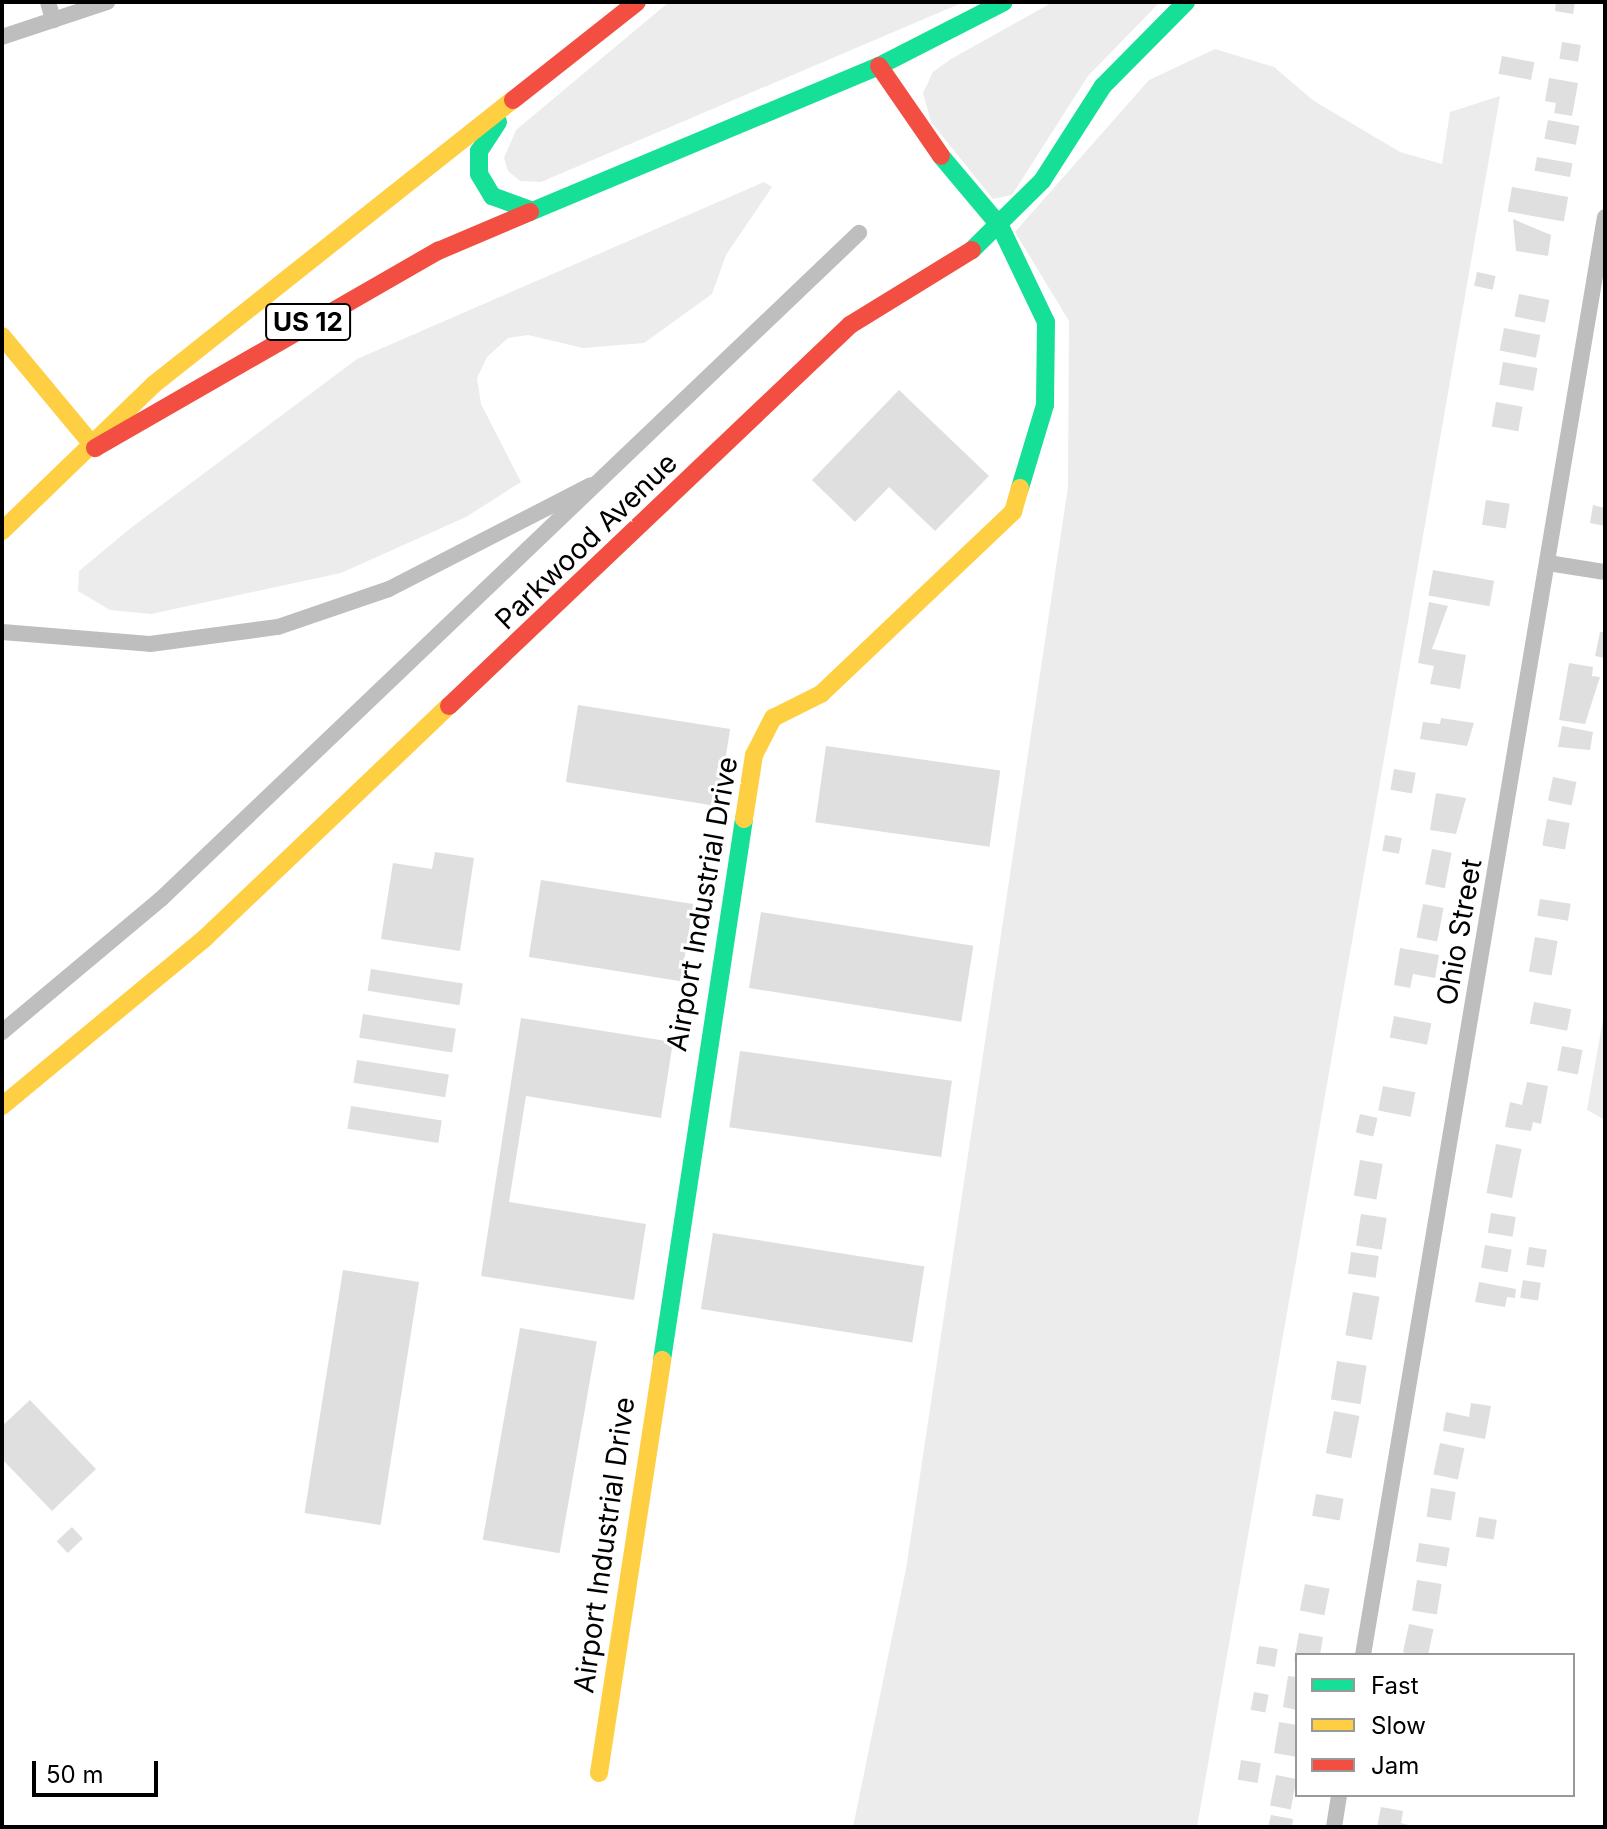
<!DOCTYPE html>
<html>
<head>
<meta charset="utf-8">
<style>
	body { margin:0 }
	#map { position:relative; width:1607px; height:1829px; overflow:hidden; background:#fff; font-family:Inter,sans-serif }
	div>[style] { position:absolute }
	.green>* { inset:0; background:#ececec }
	.building>* { inset:0; background:#dfdfdf; transform-origin:0 0 }
	.street>* { height:16px; margin:-8px; padding:0 8px; transform-origin:8px; border-radius:8px; background:#bebebe }
	.fast>* { height:18px; margin:-9px; padding:0 9px; transform-origin:9px; border-radius:9px; background:#16e098 }
	.slow>* { height:18px; margin:-9px; padding:0 9px; transform-origin:9px; border-radius:9px; background:#ffcf43 }
	.jam>* { height:18px; margin:-9px; padding:0 9px; transform-origin:9px; border-radius:9px; background:#f24e42 }
	span { translate:-50% -50%; white-space:nowrap; text-align:center; line-height:1.15; -webkit-text-stroke:6px #fff; paint-order:stroke }
	.shield-label span { padding:2px 6px; background:#fff; border:2px solid; border-radius:6px; -webkit-text-stroke-width:0 }
	.shield-label { font-size:26px; color:#000; font-weight:700 }
	.street-label { font-size:28px; color:#000 }
	.frame { position:absolute; inset:0; border:4px solid #000; pointer-events:none }
	.legend { position:absolute; left:1295px; top:1653px; width:280px; height:144px; box-sizing:border-box; background:#fff; border:2px solid #999; margin:0; padding:10px 14px; list-style:none; font-size:24px; color:#000 }
	.legend li { display:flex; align-items:center; gap:16px; height:40px }
	.legend b { width:40px; border:2px solid #999 }
	.scale { position:absolute; left:32px; top:1761px; width:126px; height:36px; box-sizing:border-box; border:4px solid #000; border-top:0; padding-left:10px; font-size:24px; line-height:28px; white-space:nowrap; color:#000; -webkit-text-stroke:6px #fff; paint-order:stroke }
</style>
</head>
<body>
<div id="map">
	<div class="green">
		<div style="clip-path:polygon(669px 2px,964px 2px,541px 182px,520px 181px,508px 171px,504px 158px,516px 130px)"></div>
		<div style="clip-path:polygon(1053px 2px,1160px 2px,1088px 76px,1012px 195px,993px 199px,931px 122px,923px 93px,933px 72px,951px 59px)"></div>
		<div style="clip-path:polygon(1215px 49px,1274px 67px,1314px 101px,1400px 152px,1442px 164px,1450px 112px,1500px 96px,1197px 1827px,853px 1827px,906px 1569px,1068px 487px,1069px 321px,1015px 232px,1149px 80px)"></div>
		<div style="clip-path:polygon(764px 182px,772px 187px,726px 255px,712px 294px,644px 343px,583px 348px,528px 335px,508px 338px,487px 357px,477px 378px,481px 404px,521px 482px,466px 517px,341px 573px,151px 614px,110px 610px,78px 591px,79px 571px,132px 527px,357px 359px)"></div>
		<div style="clip-path:polygon(1605px 1008px,1605px 1120px,1587px 1110px)"></div>
	</div>
	<div class="building">
		<div style="clip-path:polygon(1556px 2px,1575px 2px,1573px 14px,1555px 11px)"></div>
		<div style="left:1562px;top:42px;width:19px;height:17px;rotate:9deg"></div>
		<div style="left:1502px;top:56px;width:33px;height:18px;rotate:11deg"></div>
		<div style="clip-path:polygon(1549px 78px,1578px 83px,1572px 116px,1554px 113px,1556px 103px,1545px 101px)"></div>
		<div style="left:1548px;top:120px;width:32px;height:19px;rotate:11deg"></div>
		<div style="left:1537px;top:157px;width:36px;height:14px;rotate:10deg"></div>
		<div style="left:1512px;top:187px;width:57px;height:25px;rotate:10deg"></div>
		<div style="clip-path:polygon(1513px 219px,1551px 235px,1548px 256px,1516px 251px)"></div>
		<div style="left:1477px;top:272px;width:19px;height:14px;rotate:12deg"></div>
		<div style="left:1519px;top:294px;width:31px;height:23px;rotate:11deg"></div>
		<div style="left:1504px;top:328px;width:37px;height:23px;rotate:11deg"></div>
		<div style="left:1503px;top:362px;width:35px;height:23px;rotate:10deg"></div>
		<div style="clip-path:polygon(899px 390px,989px 476px,935px 531px,889px 487px,855px 522px,812px 480px)"></div>
		<div style="left:1496px;top:402px;width:27px;height:25px;rotate:10deg"></div>
		<div style="left:1486px;top:500px;width:24px;height:25px;rotate:9deg"></div>
		<div style="clip-path:polygon(1593px 505px,1605px 508px,1605px 526px,1590px 523px)"></div>
		<div style="left:1433px;top:570px;width:62px;height:26px;rotate:10deg"></div>
		<div style="clip-path:polygon(1429px 602px,1448px 606px,1432px 649px,1466px 655px,1460px 689px,1430px 684px,1434px 666px,1418px 663px)"></div>
		<div style="clip-path:polygon(1600px 632px,1605px 632px,1605px 658px,1595px 656px)"></div>
		<div style="clip-path:polygon(1569px 663px,1593px 667px,1592px 676px,1600px 677px,1585px 724px,1559px 720px)"></div>
		<div style="left:578px;top:705px;width:154px;height:78px;rotate:9deg"></div>
		<div style="clip-path:polygon(1441px 718px,1474px 723px,1467px 746px,1420px 739px,1423px 722px,1440px 724px)"></div>
		<div style="clip-path:polygon(1562px 726px,1593px 732px,1590px 750px,1558px 747px)"></div>
		<div style="left:826px;top:746px;width:176px;height:77px;rotate:8deg"></div>
		<div style="left:1394px;top:769px;width:22px;height:21px;rotate:10deg"></div>
		<div style="left:1553px;top:777px;width:24px;height:24px;rotate:12deg"></div>
		<div style="clip-path:polygon(1436px 793px,1466px 798px,1456px 834px,1430px 830px)"></div>
		<div style="left:1547px;top:819px;width:23px;height:27px;rotate:10deg"></div>
		<div style="left:1385px;top:835px;width:17px;height:16px;rotate:10deg"></div>
		<div style="left:1432px;top:849px;width:20px;height:36px;rotate:11deg"></div>
		<div style="clip-path:polygon(435px 852px,474px 858px,460px 951px,381px 939px,393px 863px,432px 869px)"></div>
		<div style="left:541px;top:880px;width:154px;height:78px;rotate:9deg"></div>
		<div style="left:1540px;top:899px;width:31px;height:17px;rotate:9deg"></div>
		<div style="left:1423px;top:904px;width:21px;height:34px;rotate:11deg"></div>
		<div style="left:761px;top:912px;width:215px;height:77px;rotate:9deg"></div>
		<div style="left:1535px;top:937px;width:23px;height:35px;rotate:10deg"></div>
		<div style="clip-path:polygon(1400px 948px,1439px 955px,1435px 978px,1413px 974px,1410px 988px,1394px 985px)"></div>
		<div style="left:371px;top:969px;width:93px;height:22px;rotate:9deg"></div>
		<div style="left:1534px;top:1002px;width:38px;height:22px;rotate:11deg"></div>
		<div style="left:363px;top:1014px;width:94px;height:24px;rotate:9deg"></div>
		<div style="left:1394px;top:1016px;width:38px;height:22px;rotate:11deg"></div>
		<div style="clip-path:polygon(521px 1018px,673px 1042px,661px 1118px,526px 1096px,509px 1202px,646px 1224px,634px 1300px,481px 1276px)"></div>
		<div style="left:1562px;top:1046px;width:21px;height:25px;rotate:11deg"></div>
		<div style="left:740px;top:1051px;width:214px;height:77px;rotate:8deg"></div>
		<div style="left:357px;top:1060px;width:93px;height:23px;rotate:9deg"></div>
		<div style="clip-path:polygon(1527px 1082px,1548px 1086px,1541px 1124px,1533px 1122px,1531px 1131px,1505px 1127px,1510px 1102px,1522px 1105px)"></div>
		<div style="left:1383px;top:1086px;width:33px;height:25px;rotate:11deg"></div>
		<div style="left:351px;top:1106px;width:92px;height:23px;rotate:9deg"></div>
		<div style="left:1360px;top:1114px;width:18px;height:19px;rotate:13deg"></div>
		<div style="left:1496px;top:1144px;width:26px;height:50px;rotate:11deg"></div>
		<div style="left:1360px;top:1160px;width:23px;height:36px;rotate:10deg"></div>
		<div style="left:1491px;top:1213px;width:25px;height:20px;rotate:9deg"></div>
		<div style="left:1361px;top:1214px;width:26px;height:32px;rotate:9deg"></div>
		<div style="left:713px;top:1233px;width:214px;height:77px;rotate:9deg"></div>
		<div style="left:1485px;top:1245px;width:27px;height:23px;rotate:10deg"></div>
		<div style="left:1529px;top:1247px;width:18px;height:18px;rotate:9deg"></div>
		<div style="left:1351px;top:1252px;width:28px;height:22px;rotate:8deg"></div>
		<div style="left:343px;top:1270px;width:77px;height:246px;rotate:9deg"></div>
		<div style="left:1523px;top:1280px;width:18px;height:18px;rotate:9deg"></div>
		<div style="clip-path:polygon(1479px 1282px,1516px 1289px,1515px 1298px,1507px 1297px,1505px 1307px,1475px 1302px)"></div>
		<div style="left:1353px;top:1292px;width:27px;height:44px;rotate:10deg"></div>
		<div style="left:520px;top:1328px;width:78px;height:215px;rotate:10deg"></div>
		<div style="left:1337px;top:1361px;width:30px;height:39px;rotate:9deg"></div>
		<div style="clip-path:polygon(30px 1400px,96px 1469px,52px 1511px,2px 1459px,2px 1426px)"></div>
		<div style="clip-path:polygon(1471px 1403px,1491px 1406px,1485px 1439px,1443px 1431px,1446px 1412px,1469px 1417px)"></div>
		<div style="left:1334px;top:1411px;width:26px;height:43px;rotate:11deg"></div>
		<div style="left:1440px;top:1443px;width:25px;height:32px;rotate:12deg"></div>
		<div style="left:1431px;top:1488px;width:25px;height:29px;rotate:9deg"></div>
		<div style="left:1316px;top:1494px;width:28px;height:22px;rotate:10deg"></div>
		<div style="left:1479px;top:1517px;width:18px;height:20px;rotate:9deg"></div>
		<div style="left:72px;top:1527px;width:16px;height:21px;rotate:47deg"></div>
		<div style="left:1419px;top:1543px;width:31px;height:19px;rotate:9deg"></div>
		<div style="left:1417px;top:1580px;width:25px;height:31px;rotate:9deg"></div>
		<div style="left:1305px;top:1584px;width:25px;height:27px;rotate:11deg"></div>
		<div style="left:1409px;top:1624px;width:25px;height:29px;rotate:12deg"></div>
		<div style="clip-path:polygon(1299px 1633px,1323px 1637px,1320px 1655px,1294px 1661px)"></div>
		<div style="left:1259px;top:1646px;width:19px;height:18px;rotate:9deg"></div>
		<div style="clip-path:polygon(1288px 1676px,1297px 1677px,1297px 1710px,1283px 1707px)"></div>
		<div style="left:1254px;top:1692px;width:15px;height:18px;rotate:11deg"></div>
		<div style="clip-path:polygon(1279px 1722px,1297px 1725px,1297px 1757px,1274px 1753px)"></div>
		<div style="left:1241px;top:1760px;width:20px;height:20px;rotate:9deg"></div>
		<div style="left:1276px;top:1775px;width:21px;height:31px;rotate:11deg"></div>
		<div style="clip-path:polygon(1381px 1807px,1403px 1811px,1401px 1823px,1416px 1827px,1377px 1827px)"></div>
		<div style="clip-path:polygon(1271px 1815px,1293px 1819px,1292px 1827px,1268px 1827px)"></div>
	</div>
	<div class="street">
		<div style="left:48px;top:2px;width:19px;rotate:74deg"></div>
		<div style="left:2px;top:37px;width:111px;rotate:-18.4deg"></div>
		<div style="left:1548px;top:563px;width:58px;rotate:9deg"></div>
		<div style="left:2px;top:632px;width:148px;rotate:4.6deg"></div>
		<div style="left:150px;top:644px;width:129px;rotate:-7.6deg"></div>
		<div style="left:278px;top:627px;width:117px;rotate:-18.9deg"></div>
		<div style="left:389px;top:589px;width:227px;rotate:-27.2deg"></div>
		<div style="left:2px;top:1032px;width:207px;rotate:-39.9deg"></div>
		<div style="left:161px;top:899px;width:965px;rotate:-43.66deg"></div>
		<div style="left:1363px;top:1655px;width:1458px;rotate:-80.45deg"></div>
		<div style="left:1334px;top:1827px;width:32px;rotate:-81deg"></div>
	</div>
	<div class="fast">
		<div style="left:498px;top:122px;width:35px;rotate:123deg"></div>
		<div style="left:479px;top:151px;width:23px;rotate:90deg"></div>
		<div style="left:479px;top:174px;width:26px;rotate:59deg"></div>
		<div style="left:492px;top:196px;width:40px;rotate:20.2deg"></div>
		<div style="left:941px;top:156px;width:92px;rotate:49.9deg"></div>
		<div style="left:1000px;top:226px;width:106px;rotate:64.4deg"></div>
		<div style="left:1046px;top:322px;width:83px;rotate:90.7deg"></div>
		<div style="left:1045px;top:405px;width:87px;rotate:106.8deg"></div>
		<div style="left:530px;top:212px;width:378px;rotate:-22.7deg"></div>
		<div style="left:879px;top:66px;width:140px;rotate:-27.1deg"></div>
		<div style="left:972px;top:250px;width:98px;rotate:-44.6deg"></div>
		<div style="left:1042px;top:181px;width:113px;rotate:-57.3deg"></div>
		<div style="left:1103px;top:86px;width:118px;rotate:-45.3deg"></div>
		<div style="left:662px;top:1360px;width:547px;rotate:-81.38deg"></div>
	</div>
	<div class="slow">
		<div style="left:2px;top:336px;width:146px;rotate:50.3deg"></div>
		<div style="left:2px;top:531px;width:210px;rotate:-44deg"></div>
		<div style="left:153px;top:385px;width:459px;rotate:-38.4deg"></div>
		<div style="left:744px;top:819px;width:65px;rotate:-81.1deg"></div>
		<div style="left:754px;top:755px;width:42px;rotate:-62.8deg"></div>
		<div style="left:773px;top:718px;width:54px;rotate:-26.6deg"></div>
		<div style="left:821px;top:694px;width:265px;rotate:-43.5deg"></div>
		<div style="left:1013px;top:512px;width:25px;rotate:-74deg"></div>
		<div style="left:2px;top:1106px;width:264px;rotate:-39.6deg"></div>
		<div style="left:205px;top:938px;width:337px;rotate:-43.6deg"></div>
		<div style="left:599px;top:1773px;width:418px;rotate:-81.3deg"></div>
	</div>
	<div class="jam">
		<div style="left:879px;top:66px;width:109px;rotate:55.4deg"></div>
		<div style="left:513px;top:100px;width:158px;rotate:-38.3deg"></div>
		<div style="left:95px;top:448px;width:396px;rotate:-29.9deg"></div>
		<div style="left:438px;top:251px;width:100px;rotate:-23deg"></div>
		<div style="left:449px;top:706px;width:553px;rotate:-43.53deg"></div>
		<div style="left:850px;top:325px;width:143px;rotate:-31.6deg"></div>
	</div>
	<div class="shield-label">
		<span style="left:308px;top:322px">US 12</span>
	</div>
	<div class="street-label">
		<span style="left:586px;top:541px;rotate:-44deg">Parkwood Avenue</span>
		<span style="left:702px;top:904px;rotate:-80deg">Airport Industrial Drive</span>
		<span style="left:1459px;top:932px;rotate:-80deg">Ohio Street</span>
		<span style="left:604px;top:1545px;rotate:-82deg">Airport Industrial Drive</span>
	</div>
	<div class="frame"></div>
	<ul class="legend">
	<li><b style="height:10px;background:#16e098"></b>Fast</li>
	<li><b style="height:10px;background:#ffcf43"></b>Slow</li>
	<li><b style="height:10px;background:#f24e42"></b>Jam</li>
	</ul>
	<div class="scale">50 m</div>
</div>
</body>
</html>
